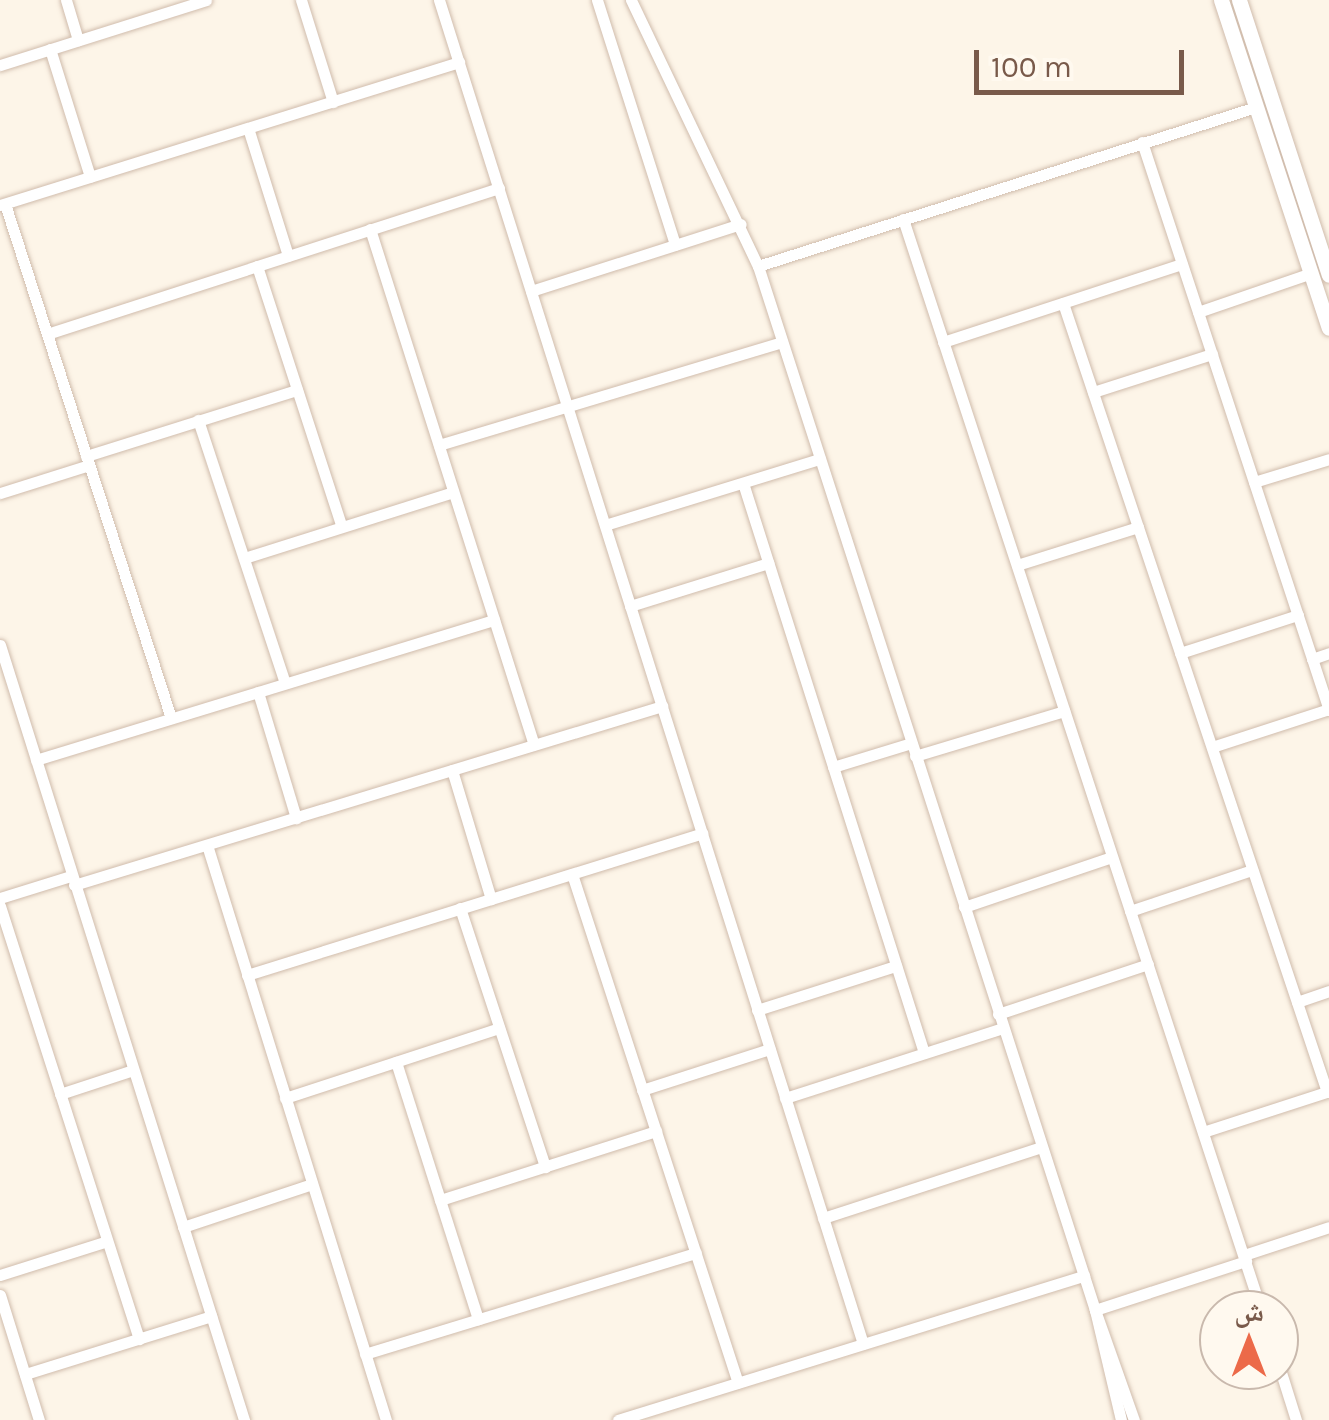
<!DOCTYPE html>
<html>
<head>
<meta charset="utf-8">
<style>
	body { margin:0 }
	#map { position:relative; width:1329px; height:1420px; overflow:hidden; background:#fdf5e8; font-family:Karla,"Noto Naskh Arabic",sans-serif }
	div>[style] { position:absolute }
	.roads { filter:drop-shadow(0 0 2px #d0bcac) drop-shadow(0 0 2px #d0bcac) }
	.minor>* { height:11px; margin:-5.5px; padding:0 5.5px; transform-origin:5.5px; border-radius:5.5px; background:#fff }
	.tertiary>* { height:15px; margin:-7.5px; padding:0 7.5px; transform-origin:7.5px; border-radius:7.5px; background:#fff }
	span { translate:-50% -50%; white-space:nowrap; text-align:center; line-height:1.15; -webkit-text-stroke:9px #fff9ef; paint-order:stroke }
	.north { position:absolute; left:1199px; top:1290px; width:100px; height:100px; box-sizing:border-box; background:#fff9ef; border:2px solid #c9b9ad; border-radius:50%; rotate:0deg; font-size:28px; font-weight:700; line-height:40px; text-align:center; color:#795a4a }
	.north::after { content:''; display:block; margin:auto; width:35px; height:45px; background:#ec6a49; clip-path:polygon(50% 0,100% 100%,50% 72%,0 100%) }
	.scale { position:absolute; left:974px; top:50px; width:210px; height:45px; box-sizing:border-box; border:5px solid #795a4a; border-top:0; padding-left:12px; font-size:30px; line-height:35px; white-space:nowrap; color:#795a4a; -webkit-text-stroke:8px #fff9ef; paint-order:stroke }
</style>
</head>
<body>
<div id="map">
	<div class="roads">
		<div class="minor">
			<div style="left:66px;top:0;width:42px;rotate:73.3deg"></div>
			<div style="left:301px;top:0;width:107px;rotate:72.6deg"></div>
			<div style="left:439px;top:0;width:1409px;rotate:72.49deg"></div>
			<div style="left:597px;top:0;width:257px;rotate:72.3deg"></div>
			<div style="left:631px;top:0;width:295px;rotate:64.5deg"></div>
			<div style="left:758px;top:266px;width:1097px;rotate:72.11deg"></div>
			<div style="left:1095px;top:1310px;width:113px;rotate:76.7deg"></div>
			<div style="left:50px;top:49px;width:134px;rotate:72.6deg"></div>
			<div style="left:0;top:65px;width:216px;rotate:-17.5deg"></div>
			<div style="left:248px;top:128px;width:134px;rotate:72.6deg"></div>
			<div style="left:1142px;top:142px;width:598px;rotate:71.78deg"></div>
			<div style="left:5px;top:204px;width:540px;rotate:72.1deg"></div>
			<div style="left:0;top:205px;width:481px;rotate:-17.3deg"></div>
			<div style="left:903px;top:219px;width:1148px;rotate:71.83deg"></div>
			<div style="left:370px;top:229px;width:541px;rotate:72.37deg"></div>
			<div style="left:257px;top:266px;width:274px;rotate:72deg"></div>
			<div style="left:758px;top:266px;width:523px;rotate:-17.71deg"></div>
			<div style="left:531px;top:291px;width:220px;rotate:-17.7deg"></div>
			<div style="left:1063px;top:303px;width:832px;rotate:71.5deg"></div>
			<div style="left:1198px;top:312px;width:120px;rotate:-19deg"></div>
			<div style="left:47px;top:334px;width:475px;rotate:-17.9deg"></div>
			<div style="left:943px;top:342px;width:251px;rotate:-18.1deg"></div>
			<div style="left:1093px;top:392px;width:125px;rotate:-17.7deg"></div>
			<div style="left:198px;top:420px;width:277px;rotate:71.7deg"></div>
			<div style="left:439px;top:445px;width:358px;rotate:-16.7deg"></div>
			<div style="left:86px;top:456px;width:221px;rotate:-17.4deg"></div>
			<div style="left:1254px;top:482px;width:78px;rotate:-17deg"></div>
			<div style="left:743px;top:483px;width:598px;rotate:72.38deg"></div>
			<div style="left:0;top:493px;width:93px;rotate:-17.5deg"></div>
			<div style="left:605px;top:525px;width:225px;rotate:-17.1deg"></div>
			<div style="left:244px;top:558px;width:219px;rotate:-17.5deg"></div>
			<div style="left:1017px;top:565px;width:127px;rotate:-17.4deg"></div>
			<div style="left:630px;top:606px;width:145px;rotate:-17.3deg"></div>
			<div style="left:0;top:645px;width:813px;rotate:72.52deg"></div>
			<div style="left:1180px;top:653px;width:124px;rotate:-17.9deg"></div>
			<div style="left:1312px;top:659px;width:18px;rotate:-19deg"></div>
			<div style="left:258px;top:692px;width:132px;rotate:73.2deg"></div>
			<div style="left:1212px;top:747px;width:123px;rotate:-18deg"></div>
			<div style="left:915px;top:756px;width:156px;rotate:-16.8deg"></div>
			<div style="left:36px;top:760px;width:479px;rotate:-17deg"></div>
			<div style="left:833px;top:767px;width:82px;rotate:-17.1deg"></div>
			<div style="left:452px;top:770px;width:135px;rotate:73.2deg"></div>
			<div style="left:207px;top:845px;width:602px;rotate:72.71deg"></div>
			<div style="left:572px;top:874px;width:535px;rotate:71.94deg"></div>
			<div style="left:74px;top:885px;width:615px;rotate:-16.93deg"></div>
			<div style="left:0;top:898px;width:74px;rotate:-17.2deg"></div>
			<div style="left:0;top:906px;width:455px;rotate:72.2deg"></div>
			<div style="left:964px;top:907px;width:156px;rotate:-18.7deg"></div>
			<div style="left:460px;top:908px;width:273px;rotate:71.8deg"></div>
			<div style="left:1130px;top:911px;width:129px;rotate:-18.6deg"></div>
			<div style="left:247px;top:975px;width:477px;rotate:-17.3deg"></div>
			<div style="left:1297px;top:1002px;width:34px;rotate:-19deg"></div>
			<div style="left:757px;top:1010px;width:146px;rotate:-17.6deg"></div>
			<div style="left:998px;top:1014px;width:158px;rotate:-18.4deg"></div>
			<div style="left:396px;top:1062px;width:270px;rotate:72.3deg"></div>
			<div style="left:642px;top:1090px;width:134px;rotate:-17.8deg"></div>
			<div style="left:60px;top:1094px;width:77px;rotate:-18.2deg"></div>
			<div style="left:285px;top:1098px;width:225px;rotate:-18.1deg"></div>
			<div style="left:785px;top:1098px;width:229px;rotate:-17.8deg"></div>
			<div style="left:1203px;top:1132px;width:133px;rotate:-18deg"></div>
			<div style="left:440px;top:1200px;width:227px;rotate:-17.7deg"></div>
			<div style="left:823px;top:1218px;width:229px;rotate:-18deg"></div>
			<div style="left:183px;top:1227px;width:136px;rotate:-18.4deg"></div>
			<div style="left:1244px;top:1255px;width:89px;rotate:-18.2deg"></div>
			<div style="left:0;top:1275px;width:112px;rotate:-17.6deg"></div>
			<div style="left:0;top:1295px;width:131px;rotate:72.7deg"></div>
			<div style="left:1095px;top:1310px;width:159px;rotate:-18deg"></div>
			<div style="left:1095px;top:1310px;width:117px;rotate:70.5deg"></div>
			<div style="left:365px;top:1354px;width:346px;rotate:-17deg"></div>
			<div style="left:1279px;top:1366px;width:57px;rotate:72.5deg"></div>
			<div style="left:25px;top:1374px;width:195px;rotate:-17.3deg"></div>
			<div style="left:618px;top:1420px;width:488px;rotate:-17.2deg"></div>
		</div>
		<div class="tertiary">
			<div style="left:1221px;top:0;width:345px;rotate:71.8deg"></div>
			<div style="left:1239px;top:0;width:289px;rotate:71.9deg"></div>
		</div>
	</div>
	<div class="north">ش</div>
	<div class="scale">100 m</div>
</div>
</body>
</html>
